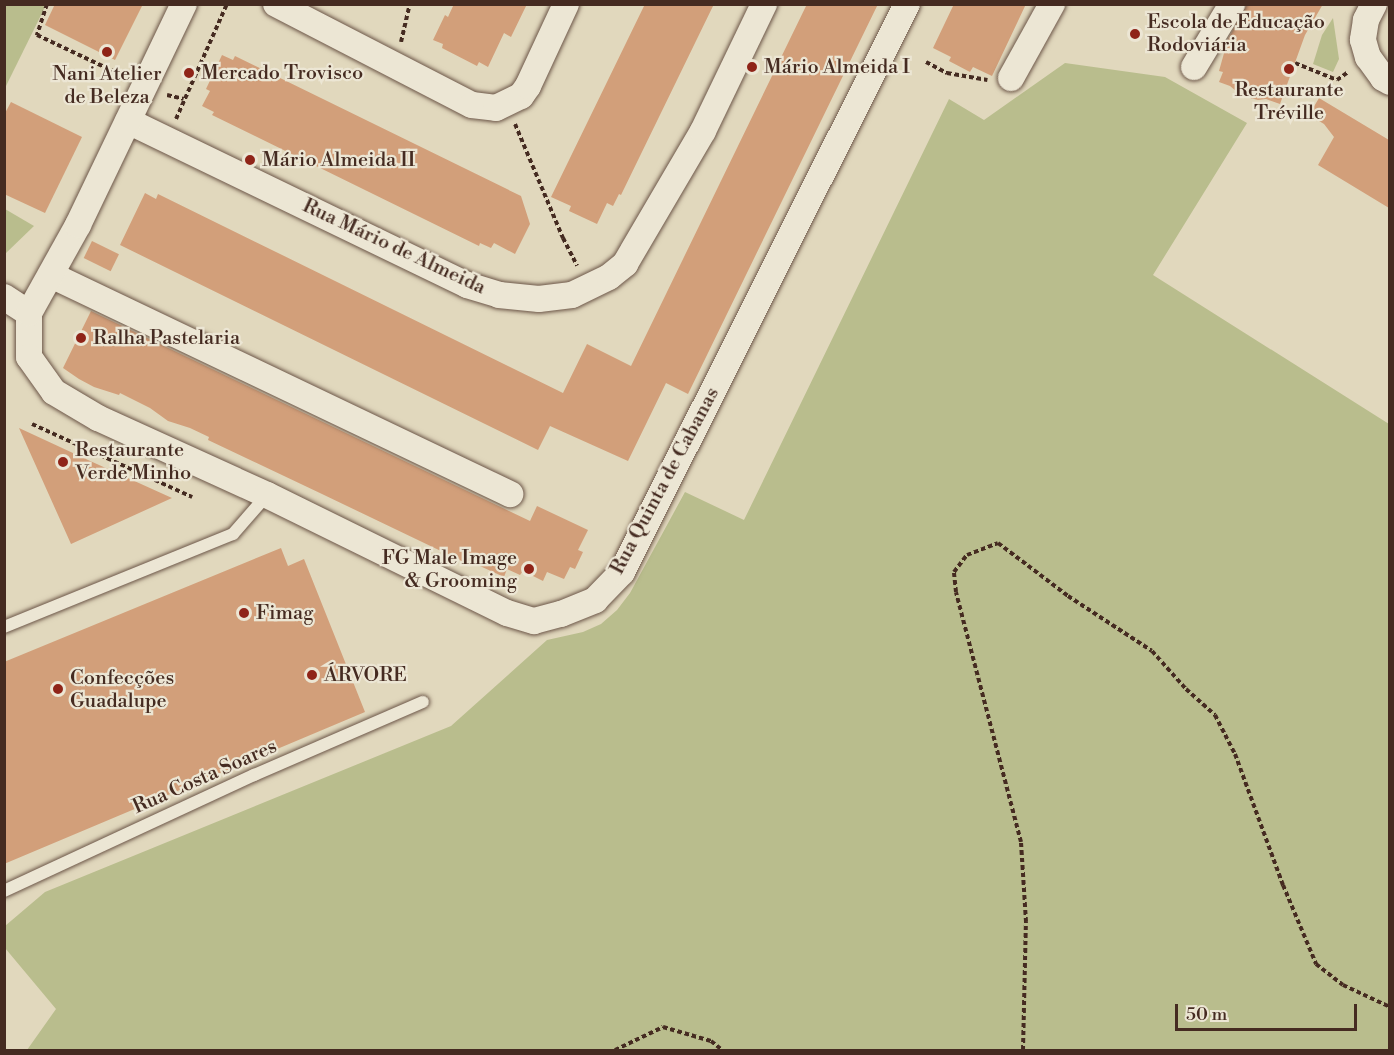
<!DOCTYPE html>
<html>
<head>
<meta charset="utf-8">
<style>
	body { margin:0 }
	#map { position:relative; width:1394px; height:1055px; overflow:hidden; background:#e1d8bd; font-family:"Libre Bodoni",serif }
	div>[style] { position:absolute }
	.green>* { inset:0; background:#b9bd8d }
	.building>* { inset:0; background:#d29f7a; transform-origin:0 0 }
	.path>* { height:4px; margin-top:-2px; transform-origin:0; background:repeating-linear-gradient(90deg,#452b21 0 4.5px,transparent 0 7.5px) }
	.roads { filter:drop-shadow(0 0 2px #6c5648) drop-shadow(0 0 2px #6c5648) }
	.service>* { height:12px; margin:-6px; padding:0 6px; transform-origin:6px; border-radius:6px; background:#ece6d4 }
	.minor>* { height:26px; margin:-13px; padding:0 13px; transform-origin:13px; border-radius:13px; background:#ece6d4 }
	.dots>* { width:16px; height:16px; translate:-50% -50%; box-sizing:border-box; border:3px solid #ece6d4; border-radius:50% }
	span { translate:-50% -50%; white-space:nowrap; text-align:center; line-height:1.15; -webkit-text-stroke:4.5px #ece6d4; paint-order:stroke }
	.poi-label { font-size:20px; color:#452b21 }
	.left { translate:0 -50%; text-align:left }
	.right { translate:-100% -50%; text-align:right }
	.street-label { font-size:20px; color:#452b21 }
	.frame { position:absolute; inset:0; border:6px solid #452b21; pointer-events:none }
	.scale { position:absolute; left:1175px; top:1004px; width:182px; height:27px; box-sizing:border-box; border:3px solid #452b21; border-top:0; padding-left:8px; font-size:18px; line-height:21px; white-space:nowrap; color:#452b21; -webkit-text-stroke:4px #ece6d4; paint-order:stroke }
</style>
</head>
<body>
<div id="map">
	<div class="green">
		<div style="clip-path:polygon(5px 4px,46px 5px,5px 88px,4px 5px)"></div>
		<div style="clip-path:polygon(1333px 18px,1339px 59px,1333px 72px,1313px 64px,1322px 35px)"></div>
		<div style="clip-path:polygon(1065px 63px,1165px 77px,1247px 123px,1153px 275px,1389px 424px,1389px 1050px,27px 1050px,56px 1009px,5px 948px,5px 926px,45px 892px,451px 726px,547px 640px,583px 632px,601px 624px,617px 610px,630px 593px,685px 492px,744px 520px,949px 99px,984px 120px)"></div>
		<div style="clip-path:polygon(5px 209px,34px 226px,5px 254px)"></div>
	</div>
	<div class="building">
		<div style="clip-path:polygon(55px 4px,143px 4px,115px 60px,45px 25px)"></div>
		<div style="clip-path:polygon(454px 4px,527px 4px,511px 37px,504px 33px,488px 67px,479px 62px,477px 66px,442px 48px,443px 44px,433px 40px,445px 15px,448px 17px)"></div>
		<div style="clip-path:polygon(645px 4px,714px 4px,621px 195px,619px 194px,613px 206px,607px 203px,597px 224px,569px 211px,571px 206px,551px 197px)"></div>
		<div style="clip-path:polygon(807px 4px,878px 4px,688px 394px,666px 383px,628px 461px,550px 426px,538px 450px,120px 245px,145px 193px,156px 199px,158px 194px,563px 393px,587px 344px,631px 366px)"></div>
		<div style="clip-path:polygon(954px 4px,1026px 4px,992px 76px,973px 67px,970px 72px,949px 61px,951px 57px,933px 48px)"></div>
		<div style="clip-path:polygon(1247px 4px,1323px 4px,1305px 35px,1280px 104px,1266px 99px,1258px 100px,1242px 96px,1230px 86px,1219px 82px,1223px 72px,1219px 71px,1228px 39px)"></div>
		<div style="clip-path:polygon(222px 55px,233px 60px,235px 56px,521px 196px,530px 224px,515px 254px,494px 243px,491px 248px,480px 243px,479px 246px,212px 115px,214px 112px,202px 106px,210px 91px,206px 89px)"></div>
		<div style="clip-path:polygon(1319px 98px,1389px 140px,1389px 208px,1318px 165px,1334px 137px,1324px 124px,1309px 115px)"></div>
		<div style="clip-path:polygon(11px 102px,82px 137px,45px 213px,4px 194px,4px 115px)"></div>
		<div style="left:92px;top:241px;width:30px;height:19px;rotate:26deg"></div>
		<div style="clip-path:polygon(91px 311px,530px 521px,537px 506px,588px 530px,578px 550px,583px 552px,575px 569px,570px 567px,564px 579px,547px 572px,543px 581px,523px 571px,520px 575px,507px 569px,504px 577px,469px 561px,468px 564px,322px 494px,208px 440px,209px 437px,190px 428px,168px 421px,150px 408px,120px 393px,119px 395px,94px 387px,79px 379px,63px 368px)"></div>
		<div style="clip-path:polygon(19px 428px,88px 460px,172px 498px,71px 544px)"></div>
		<div style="clip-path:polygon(281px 548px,288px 566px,304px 559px,365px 712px,4px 864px,4px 662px)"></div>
	</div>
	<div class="path">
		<div style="left:47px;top:4px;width:33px;rotate:108deg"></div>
		<div style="left:37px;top:35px;width:89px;rotate:25.4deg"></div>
		<div style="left:401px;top:42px;width:39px;rotate:-77deg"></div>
		<div style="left:926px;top:62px;width:24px;rotate:28deg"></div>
		<div style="left:947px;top:73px;width:41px;rotate:9.9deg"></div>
		<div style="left:1295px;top:63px;width:45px;rotate:22deg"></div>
		<div style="left:1337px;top:80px;width:14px;rotate:-36deg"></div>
		<div style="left:167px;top:95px;width:17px;rotate:13deg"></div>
		<div style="left:176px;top:119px;width:126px;rotate:-66.1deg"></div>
		<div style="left:515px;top:124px;width:124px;rotate:67.2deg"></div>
		<div style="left:563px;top:238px;width:31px;rotate:63deg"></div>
		<div style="left:32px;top:424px;width:176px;rotate:24.5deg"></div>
		<div style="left:615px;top:1050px;width:53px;rotate:-25.6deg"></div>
		<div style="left:663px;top:1027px;width:50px;rotate:16.3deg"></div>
		<div style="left:711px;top:1041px;width:14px;rotate:39deg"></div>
		<div style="left:1023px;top:1050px;width:128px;rotate:-88.7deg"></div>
		<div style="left:1026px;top:922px;width:80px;rotate:-93.6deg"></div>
		<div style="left:1021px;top:842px;width:258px;rotate:-104.6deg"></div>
		<div style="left:956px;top:592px;width:20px;rotate:-96deg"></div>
		<div style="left:954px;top:572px;width:21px;rotate:-53deg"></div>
		<div style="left:967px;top:555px;width:33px;rotate:-21deg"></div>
		<div style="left:998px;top:543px;width:88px;rotate:37.1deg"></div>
		<div style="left:1068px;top:596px;width:100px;rotate:33.2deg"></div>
		<div style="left:1152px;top:651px;width:51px;rotate:48.2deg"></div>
		<div style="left:1186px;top:689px;width:39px;rotate:42deg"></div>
		<div style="left:1215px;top:715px;width:44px;rotate:62.9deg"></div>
		<div style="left:1235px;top:754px;width:140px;rotate:69.9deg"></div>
		<div style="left:1283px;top:885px;width:86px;rotate:67.3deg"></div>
		<div style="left:1316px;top:964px;width:34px;rotate:38deg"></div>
		<div style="left:1343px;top:985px;width:52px;rotate:25.1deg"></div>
	</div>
	<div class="roads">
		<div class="service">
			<div style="left:4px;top:627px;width:247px;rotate:-22.1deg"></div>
			<div style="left:233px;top:534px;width:52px;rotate:-48.9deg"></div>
			<div style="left:4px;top:891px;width:276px;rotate:-24.9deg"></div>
			<div style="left:254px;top:775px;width:184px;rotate:-23.4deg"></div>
		</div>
		<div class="minor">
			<div style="left:276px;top:4px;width:220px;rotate:27.3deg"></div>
			<div style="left:472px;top:105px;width:24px;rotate:7deg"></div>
			<div style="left:496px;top:108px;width:28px;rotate:-26deg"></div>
			<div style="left:521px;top:96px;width:12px;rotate:-55deg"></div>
			<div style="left:528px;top:86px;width:90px;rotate:-65.1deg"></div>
			<div style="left:1374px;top:4px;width:18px;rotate:117deg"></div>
			<div style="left:1366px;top:20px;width:20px;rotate:99deg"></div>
			<div style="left:1363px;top:40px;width:18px;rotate:74deg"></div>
			<div style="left:1368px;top:57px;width:26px;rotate:54deg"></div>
			<div style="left:1383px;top:78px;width:8px;rotate:30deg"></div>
			<div style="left:1194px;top:67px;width:74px;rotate:-58.9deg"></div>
			<div style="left:1011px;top:78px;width:85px;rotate:-61deg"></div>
			<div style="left:128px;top:121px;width:377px;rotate:25.8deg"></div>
			<div style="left:467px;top:285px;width:34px;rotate:17deg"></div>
			<div style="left:499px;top:295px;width:40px;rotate:5.7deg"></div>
			<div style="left:539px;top:299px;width:33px;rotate:-7deg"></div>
			<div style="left:572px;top:295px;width:41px;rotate:-25.9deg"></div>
			<div style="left:609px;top:277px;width:21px;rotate:-39deg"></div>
			<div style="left:625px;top:264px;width:154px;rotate:-59.6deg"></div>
			<div style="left:703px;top:131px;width:141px;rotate:-64.3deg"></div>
			<div style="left:51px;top:275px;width:509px;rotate:25.51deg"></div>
			<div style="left:4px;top:297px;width:30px;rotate:33deg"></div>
			<div style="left:29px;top:313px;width:44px;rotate:90deg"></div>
			<div style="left:29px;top:357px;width:43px;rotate:54.5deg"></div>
			<div style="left:54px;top:392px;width:51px;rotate:30.6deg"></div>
			<div style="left:98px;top:418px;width:186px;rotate:24.5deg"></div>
			<div style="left:267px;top:495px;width:267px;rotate:26.2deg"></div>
			<div style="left:507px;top:613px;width:28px;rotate:17deg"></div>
			<div style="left:534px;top:621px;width:28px;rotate:-15deg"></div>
			<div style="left:561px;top:614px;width:37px;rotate:-22deg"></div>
			<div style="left:595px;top:600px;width:39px;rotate:-46deg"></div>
			<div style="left:622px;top:572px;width:635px;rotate:-63.35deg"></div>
			<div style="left:29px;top:313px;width:101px;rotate:-60.9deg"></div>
			<div style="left:78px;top:225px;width:245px;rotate:-64.4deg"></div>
		</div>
	</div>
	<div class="dots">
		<div style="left:1135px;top:34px;background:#8f2418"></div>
		<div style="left:107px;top:52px;background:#8f2418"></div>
		<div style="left:752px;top:67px;background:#8f2418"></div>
		<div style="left:1289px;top:69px;background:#8f2418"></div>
		<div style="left:189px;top:73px;background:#8f2418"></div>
		<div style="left:250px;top:160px;background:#8f2418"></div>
		<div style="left:81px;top:338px;background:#8f2418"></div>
		<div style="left:63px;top:462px;background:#8f2418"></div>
		<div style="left:529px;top:569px;background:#8f2418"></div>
		<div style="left:244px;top:613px;background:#8f2418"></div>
		<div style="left:312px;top:675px;background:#8f2418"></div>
		<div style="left:58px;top:689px;background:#8f2418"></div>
	</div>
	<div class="poi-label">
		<span class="left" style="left:1147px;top:34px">Escola de Educação<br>Rodoviária</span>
		<span class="left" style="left:764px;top:67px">Mário Almeida I</span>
		<span class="left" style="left:201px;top:73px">Mercado Trovisco</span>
		<span style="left:107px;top:86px">Nani Atelier<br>de Beleza</span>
		<span style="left:1289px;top:102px">Restaurante<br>Tréville</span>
		<span class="left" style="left:262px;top:160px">Mário Almeida II</span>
		<span class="left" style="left:93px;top:338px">Ralha Pastelaria</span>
		<span class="left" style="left:75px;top:462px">Restaurante<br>Verde Minho</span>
		<span class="right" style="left:517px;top:570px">FG Male Image<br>&amp; Grooming</span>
		<span class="left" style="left:256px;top:613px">Fimag</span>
		<span class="left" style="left:324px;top:675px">ÁRVORE</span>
		<span class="left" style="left:70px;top:690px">Confecções<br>Guadalupe</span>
	</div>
	<div class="street-label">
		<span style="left:394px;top:247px;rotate:25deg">Rua Mário de Almeida</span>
		<span style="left:665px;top:481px;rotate:-62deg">Rua Quinta de Cabanas</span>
		<span style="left:205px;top:777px;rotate:-24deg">Rua Costa Soares</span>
	</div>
	<div class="frame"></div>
	<div class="scale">50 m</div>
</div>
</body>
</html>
